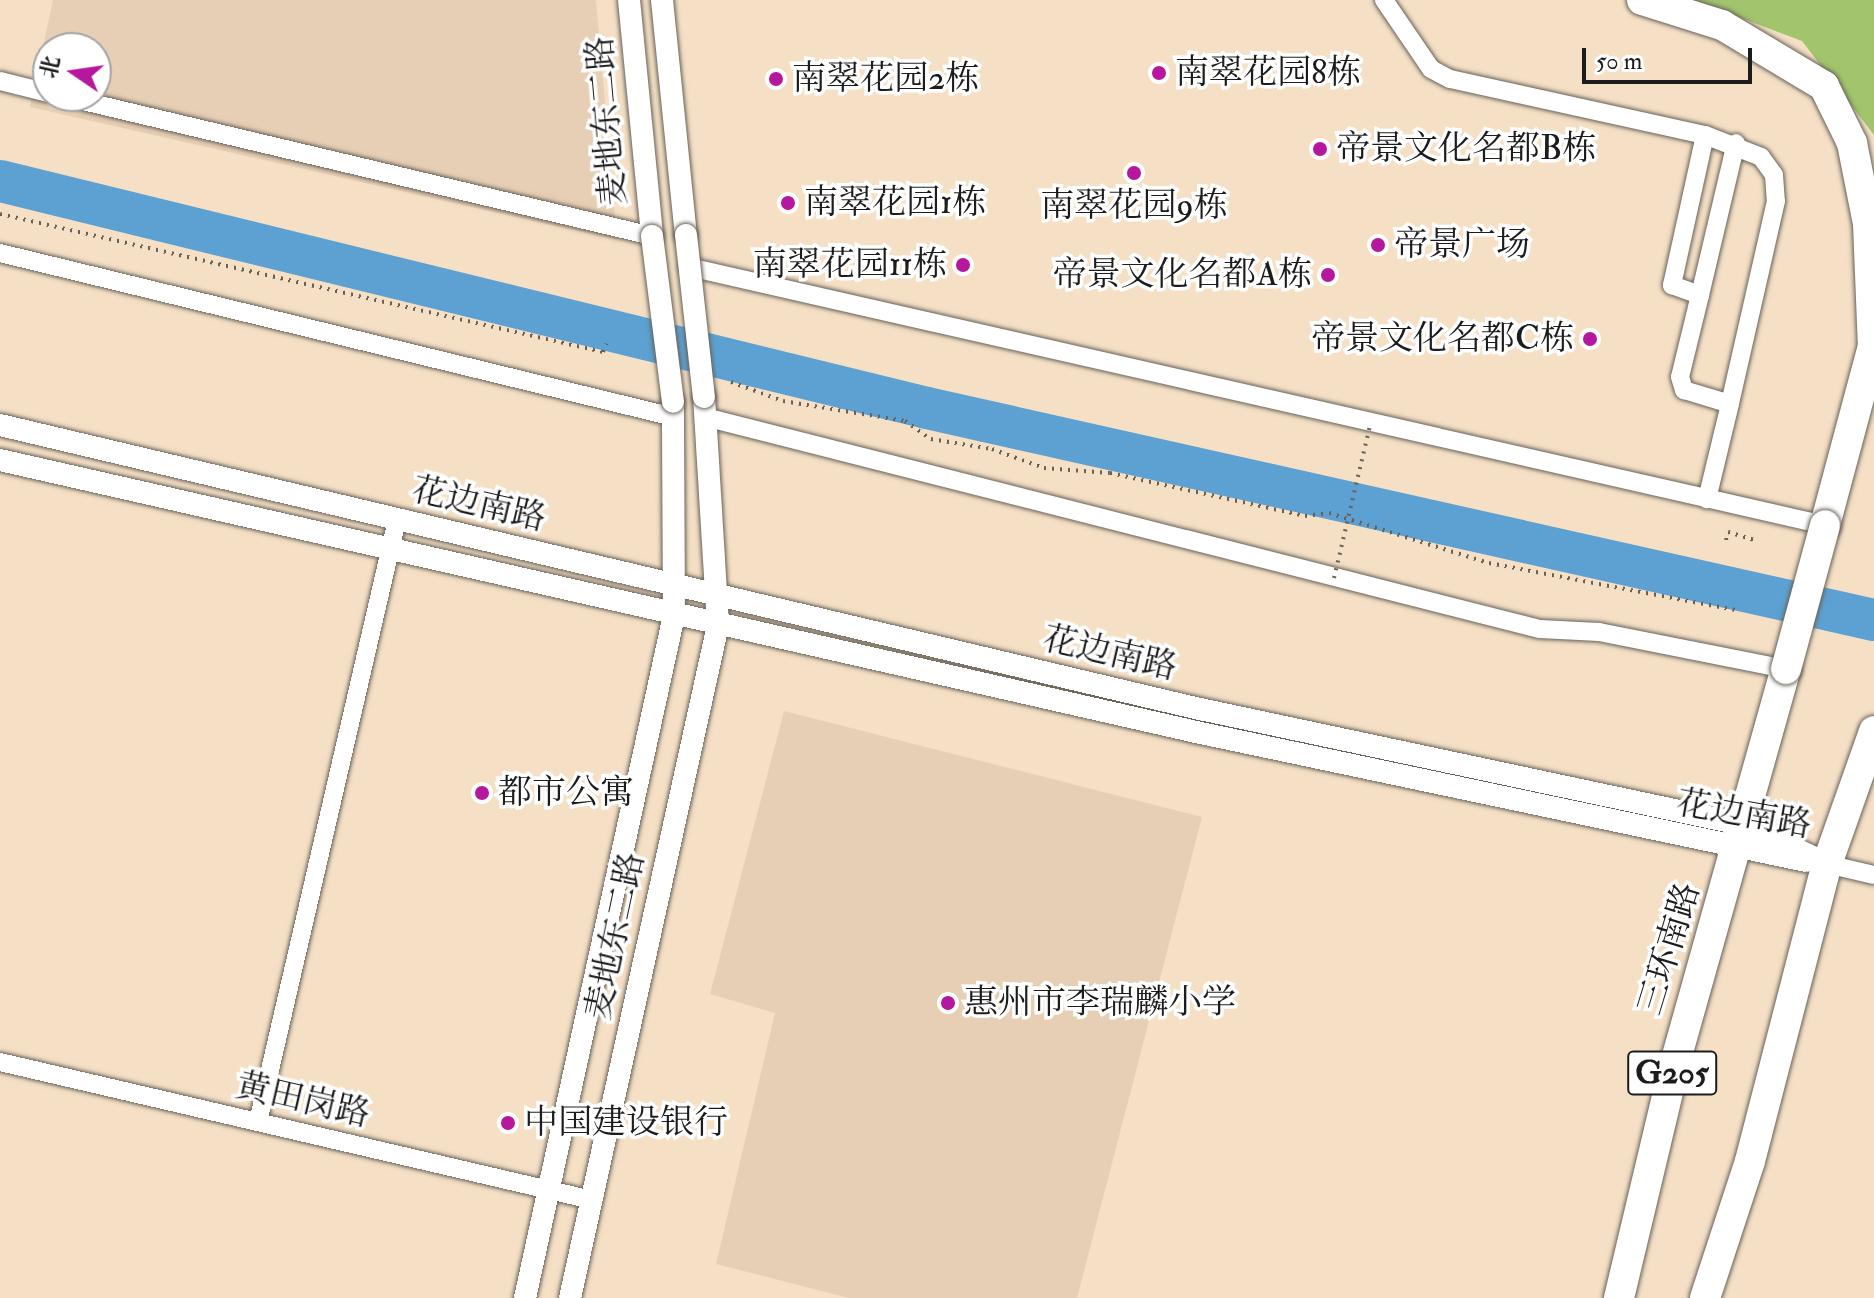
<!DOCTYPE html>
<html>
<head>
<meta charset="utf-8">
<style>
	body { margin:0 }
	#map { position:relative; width:1874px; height:1298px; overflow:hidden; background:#f5e0c6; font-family:"IM FELL Double Pica","Noto Serif SC",serif }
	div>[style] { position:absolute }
	.built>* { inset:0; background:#e7cfb5 }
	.green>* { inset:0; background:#a1c46d }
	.river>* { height:42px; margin:-21px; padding:0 21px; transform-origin:21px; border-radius:21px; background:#5ca1d1 }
	.path>* { height:4px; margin-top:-2px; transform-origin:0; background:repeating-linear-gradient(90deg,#686158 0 2px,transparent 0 8px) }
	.roads { filter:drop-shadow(0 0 2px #686158) drop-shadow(0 0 2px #686158) }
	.minor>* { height:18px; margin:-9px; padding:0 9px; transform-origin:9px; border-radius:9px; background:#fff }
	.tertiary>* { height:22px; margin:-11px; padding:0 11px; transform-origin:11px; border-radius:11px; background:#fff }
	.trunk>* { height:30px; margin:-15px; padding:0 15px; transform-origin:15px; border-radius:15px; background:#fff }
	.path-bridge>* { height:4px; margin-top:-2px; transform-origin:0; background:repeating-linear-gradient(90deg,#686158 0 2px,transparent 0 8px) }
	.bridges { filter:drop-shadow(0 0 2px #686158) drop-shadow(0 0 2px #686158) }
	.tertiary-bridge>* { height:22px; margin:-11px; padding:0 11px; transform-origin:11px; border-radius:11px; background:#fff }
	.trunk-bridge>* { height:30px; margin:-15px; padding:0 15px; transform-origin:15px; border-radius:15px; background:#fff }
	.dots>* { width:22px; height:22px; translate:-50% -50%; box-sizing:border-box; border:4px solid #fff; border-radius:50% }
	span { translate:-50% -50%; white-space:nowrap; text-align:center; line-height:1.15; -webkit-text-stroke:7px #fff; paint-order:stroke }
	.shield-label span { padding:2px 6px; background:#fff; border:2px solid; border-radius:6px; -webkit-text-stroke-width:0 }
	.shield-label { font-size:32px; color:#1c1c1c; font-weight:700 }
	.poi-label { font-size:34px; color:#1c1c1c }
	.left { translate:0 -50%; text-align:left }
	.right { translate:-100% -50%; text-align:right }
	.street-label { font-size:34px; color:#1c1c1c }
	.north { position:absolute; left:32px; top:32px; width:80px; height:80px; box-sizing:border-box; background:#fff; border:2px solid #a4a4a4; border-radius:50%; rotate:283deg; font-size:22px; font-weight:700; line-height:32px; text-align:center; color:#1c1c1c }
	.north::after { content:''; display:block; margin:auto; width:28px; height:36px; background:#b5179e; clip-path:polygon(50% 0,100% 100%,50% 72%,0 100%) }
	.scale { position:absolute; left:1582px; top:48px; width:170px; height:36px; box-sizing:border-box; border:4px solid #1c1c1c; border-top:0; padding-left:10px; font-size:24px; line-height:28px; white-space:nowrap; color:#1c1c1c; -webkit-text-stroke:6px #fff; paint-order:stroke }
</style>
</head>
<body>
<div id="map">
	<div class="built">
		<div style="clip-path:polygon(evenodd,53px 0,596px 0,617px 240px,30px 107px,53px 0,48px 48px,96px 48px,96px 96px,48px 96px,48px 48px)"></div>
		<div style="clip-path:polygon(784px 711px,1202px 817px,1077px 1298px,849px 1298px,716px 1264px,775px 1013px,710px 994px)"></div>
	</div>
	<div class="green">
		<div style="clip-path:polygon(1694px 0,1874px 0,1874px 135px,1802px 41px)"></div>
	</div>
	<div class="river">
		<div style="left:0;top:181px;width:954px;rotate:13.76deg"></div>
		<div style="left:927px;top:408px;width:970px;rotate:12.62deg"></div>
	</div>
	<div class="path">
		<div style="left:0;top:214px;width:619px;rotate:12.89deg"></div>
		<div style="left:603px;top:352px;width:9px;rotate:-69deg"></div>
		<div style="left:731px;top:382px;width:55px;rotate:20.1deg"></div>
		<div style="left:783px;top:401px;width:124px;rotate:9.3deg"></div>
		<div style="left:905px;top:421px;width:32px;rotate:35deg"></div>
		<div style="left:931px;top:439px;width:62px;rotate:9.3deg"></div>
		<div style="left:992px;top:449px;width:55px;rotate:20.1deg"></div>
		<div style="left:1044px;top:468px;width:66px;rotate:4.3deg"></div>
		<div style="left:1110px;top:473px;width:200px;rotate:12.4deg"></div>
		<div style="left:1305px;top:516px;width:24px;rotate:-7deg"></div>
		<div style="left:1329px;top:513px;width:168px;rotate:17.4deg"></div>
		<div style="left:1489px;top:563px;width:251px;rotate:10.8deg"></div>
		<div style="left:1726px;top:540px;width:8px;rotate:-76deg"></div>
		<div style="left:1728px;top:532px;width:30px;rotate:17deg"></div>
	</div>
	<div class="roads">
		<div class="minor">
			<div style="left:1384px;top:0;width:83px;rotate:55.7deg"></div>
			<div style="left:1431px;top:69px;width:21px;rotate:28deg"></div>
			<div style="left:1450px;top:79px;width:261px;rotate:12.4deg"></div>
			<div style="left:1705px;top:135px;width:154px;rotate:102.4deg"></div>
			<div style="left:1672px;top:285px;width:30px;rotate:20deg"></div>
			<div style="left:1700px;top:295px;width:84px;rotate:103.7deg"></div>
			<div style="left:1680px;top:377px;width:14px;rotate:73deg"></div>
			<div style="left:1684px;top:390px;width:48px;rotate:16.9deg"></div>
			<div style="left:1730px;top:404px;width:98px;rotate:103.6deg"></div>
			<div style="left:0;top:81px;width:49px;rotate:14deg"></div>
			<div style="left:62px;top:96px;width:606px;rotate:13.35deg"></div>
			<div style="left:1705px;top:135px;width:60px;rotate:21.4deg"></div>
			<div style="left:1761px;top:157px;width:22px;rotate:54deg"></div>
			<div style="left:1774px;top:175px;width:26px;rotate:86deg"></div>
			<div style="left:1776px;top:201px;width:208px;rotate:102.8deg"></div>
			<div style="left:0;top:253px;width:694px;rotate:13.68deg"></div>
			<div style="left:689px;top:267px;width:1165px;rotate:12.8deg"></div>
			<div style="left:1700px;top:295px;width:156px;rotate:-76.7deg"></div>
			<div style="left:705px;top:417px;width:861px;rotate:14.25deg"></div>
			<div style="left:1540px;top:629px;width:59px;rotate:2.9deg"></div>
			<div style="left:1599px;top:632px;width:191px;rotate:11.2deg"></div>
			<div style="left:1827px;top:864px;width:48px;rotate:13.2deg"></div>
			<div style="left:0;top:1062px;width:608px;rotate:13.12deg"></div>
			<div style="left:258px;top:1122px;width:618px;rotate:-77deg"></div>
		</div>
		<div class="tertiary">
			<div style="left:629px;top:0;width:237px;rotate:84.4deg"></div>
			<div style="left:662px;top:0;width:236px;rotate:84.2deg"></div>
			<div style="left:0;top:425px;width:1233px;rotate:13.32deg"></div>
			<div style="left:1200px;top:709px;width:557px;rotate:12.02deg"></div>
			<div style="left:1745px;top:825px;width:91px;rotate:25.4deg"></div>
			<div style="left:0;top:460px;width:1227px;rotate:12.81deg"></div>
			<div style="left:1196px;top:732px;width:623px;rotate:11.94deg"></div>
			<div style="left:525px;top:1298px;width:699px;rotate:-77.69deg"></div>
			<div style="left:674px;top:615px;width:213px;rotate:-90.3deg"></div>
			<div style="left:570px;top:1298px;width:689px;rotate:-77.6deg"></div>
			<div style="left:718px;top:625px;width:228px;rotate:-93.5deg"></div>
		</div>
		<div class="trunk">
			<div style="left:1642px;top:0;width:84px;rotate:17.4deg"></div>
			<div style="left:1722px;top:25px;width:119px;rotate:30.9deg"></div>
			<div style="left:1824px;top:86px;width:64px;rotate:63.8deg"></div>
			<div style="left:1852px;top:143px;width:83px;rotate:78.8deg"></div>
			<div style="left:1868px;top:224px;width:123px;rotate:87.7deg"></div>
			<div style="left:1825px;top:525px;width:189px;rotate:-75deg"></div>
			<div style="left:1619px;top:1298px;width:242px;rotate:-76.6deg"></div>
			<div style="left:1675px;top:1063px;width:409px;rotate:-74.3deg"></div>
			<div style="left:1705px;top:1298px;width:144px;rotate:-71.8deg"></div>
			<div style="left:1750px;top:1161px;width:307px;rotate:-75.5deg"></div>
			<div style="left:1827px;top:864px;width:141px;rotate:-70.5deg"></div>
		</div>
	</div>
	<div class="path-bridge">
		<div style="left:1334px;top:578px;width:160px;rotate:-76.7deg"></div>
	</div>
	<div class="bridges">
		<div class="tertiary-bridge">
			<div style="left:686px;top:235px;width:163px;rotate:83.7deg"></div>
			<div style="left:652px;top:236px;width:167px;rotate:82.8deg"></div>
		</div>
		<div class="trunk-bridge">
			<div style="left:1786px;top:669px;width:149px;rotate:-74.8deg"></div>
		</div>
	</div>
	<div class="dots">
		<div style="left:1159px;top:73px;background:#b5179e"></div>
		<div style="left:776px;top:79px;background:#b5179e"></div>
		<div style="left:1320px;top:149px;background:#b5179e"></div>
		<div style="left:1134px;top:173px;background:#b5179e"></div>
		<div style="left:788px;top:203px;background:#b5179e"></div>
		<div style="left:1378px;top:245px;background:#b5179e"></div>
		<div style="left:963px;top:265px;background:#b5179e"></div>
		<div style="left:1328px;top:275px;background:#b5179e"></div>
		<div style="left:1590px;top:339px;background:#b5179e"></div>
		<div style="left:482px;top:793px;background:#b5179e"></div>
		<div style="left:948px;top:1003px;background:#b5179e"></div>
		<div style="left:508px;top:1123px;background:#b5179e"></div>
	</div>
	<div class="shield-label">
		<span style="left:1672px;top:1073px">G205</span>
	</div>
	<div class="poi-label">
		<span class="left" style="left:1175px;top:73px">南翠花园8栋</span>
		<span class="left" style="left:792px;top:79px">南翠花园2栋</span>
		<span class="left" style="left:1336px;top:149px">帝景文化名都B栋</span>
		<span class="left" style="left:804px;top:203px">南翠花园1栋</span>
		<span style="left:1134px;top:206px">南翠花园9栋</span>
		<span class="left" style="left:1394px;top:245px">帝景广场</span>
		<span class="right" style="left:947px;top:265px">南翠花园11栋</span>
		<span class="right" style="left:1312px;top:275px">帝景文化名都A栋</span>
		<span class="right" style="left:1574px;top:339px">帝景文化名都C栋</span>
		<span class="left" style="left:498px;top:793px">都市公寓</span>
		<span class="left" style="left:964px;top:1003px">惠州市李瑞麟小学</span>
		<span class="left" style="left:524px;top:1123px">中国建设银行</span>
	</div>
	<div class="street-label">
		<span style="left:607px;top:121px;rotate:-95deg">麦地东二路</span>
		<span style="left:479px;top:504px;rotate:13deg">花边南路</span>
		<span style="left:1110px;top:653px;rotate:13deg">花边南路</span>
		<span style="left:1744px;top:814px;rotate:10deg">花边南路</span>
		<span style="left:615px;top:936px;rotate:-78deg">麦地东二路</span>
		<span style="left:1669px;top:949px;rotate:-73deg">三环南路</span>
		<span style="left:303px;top:1100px;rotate:13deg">黄田岗路</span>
	</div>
	<div class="north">北</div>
	<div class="scale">50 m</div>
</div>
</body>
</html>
